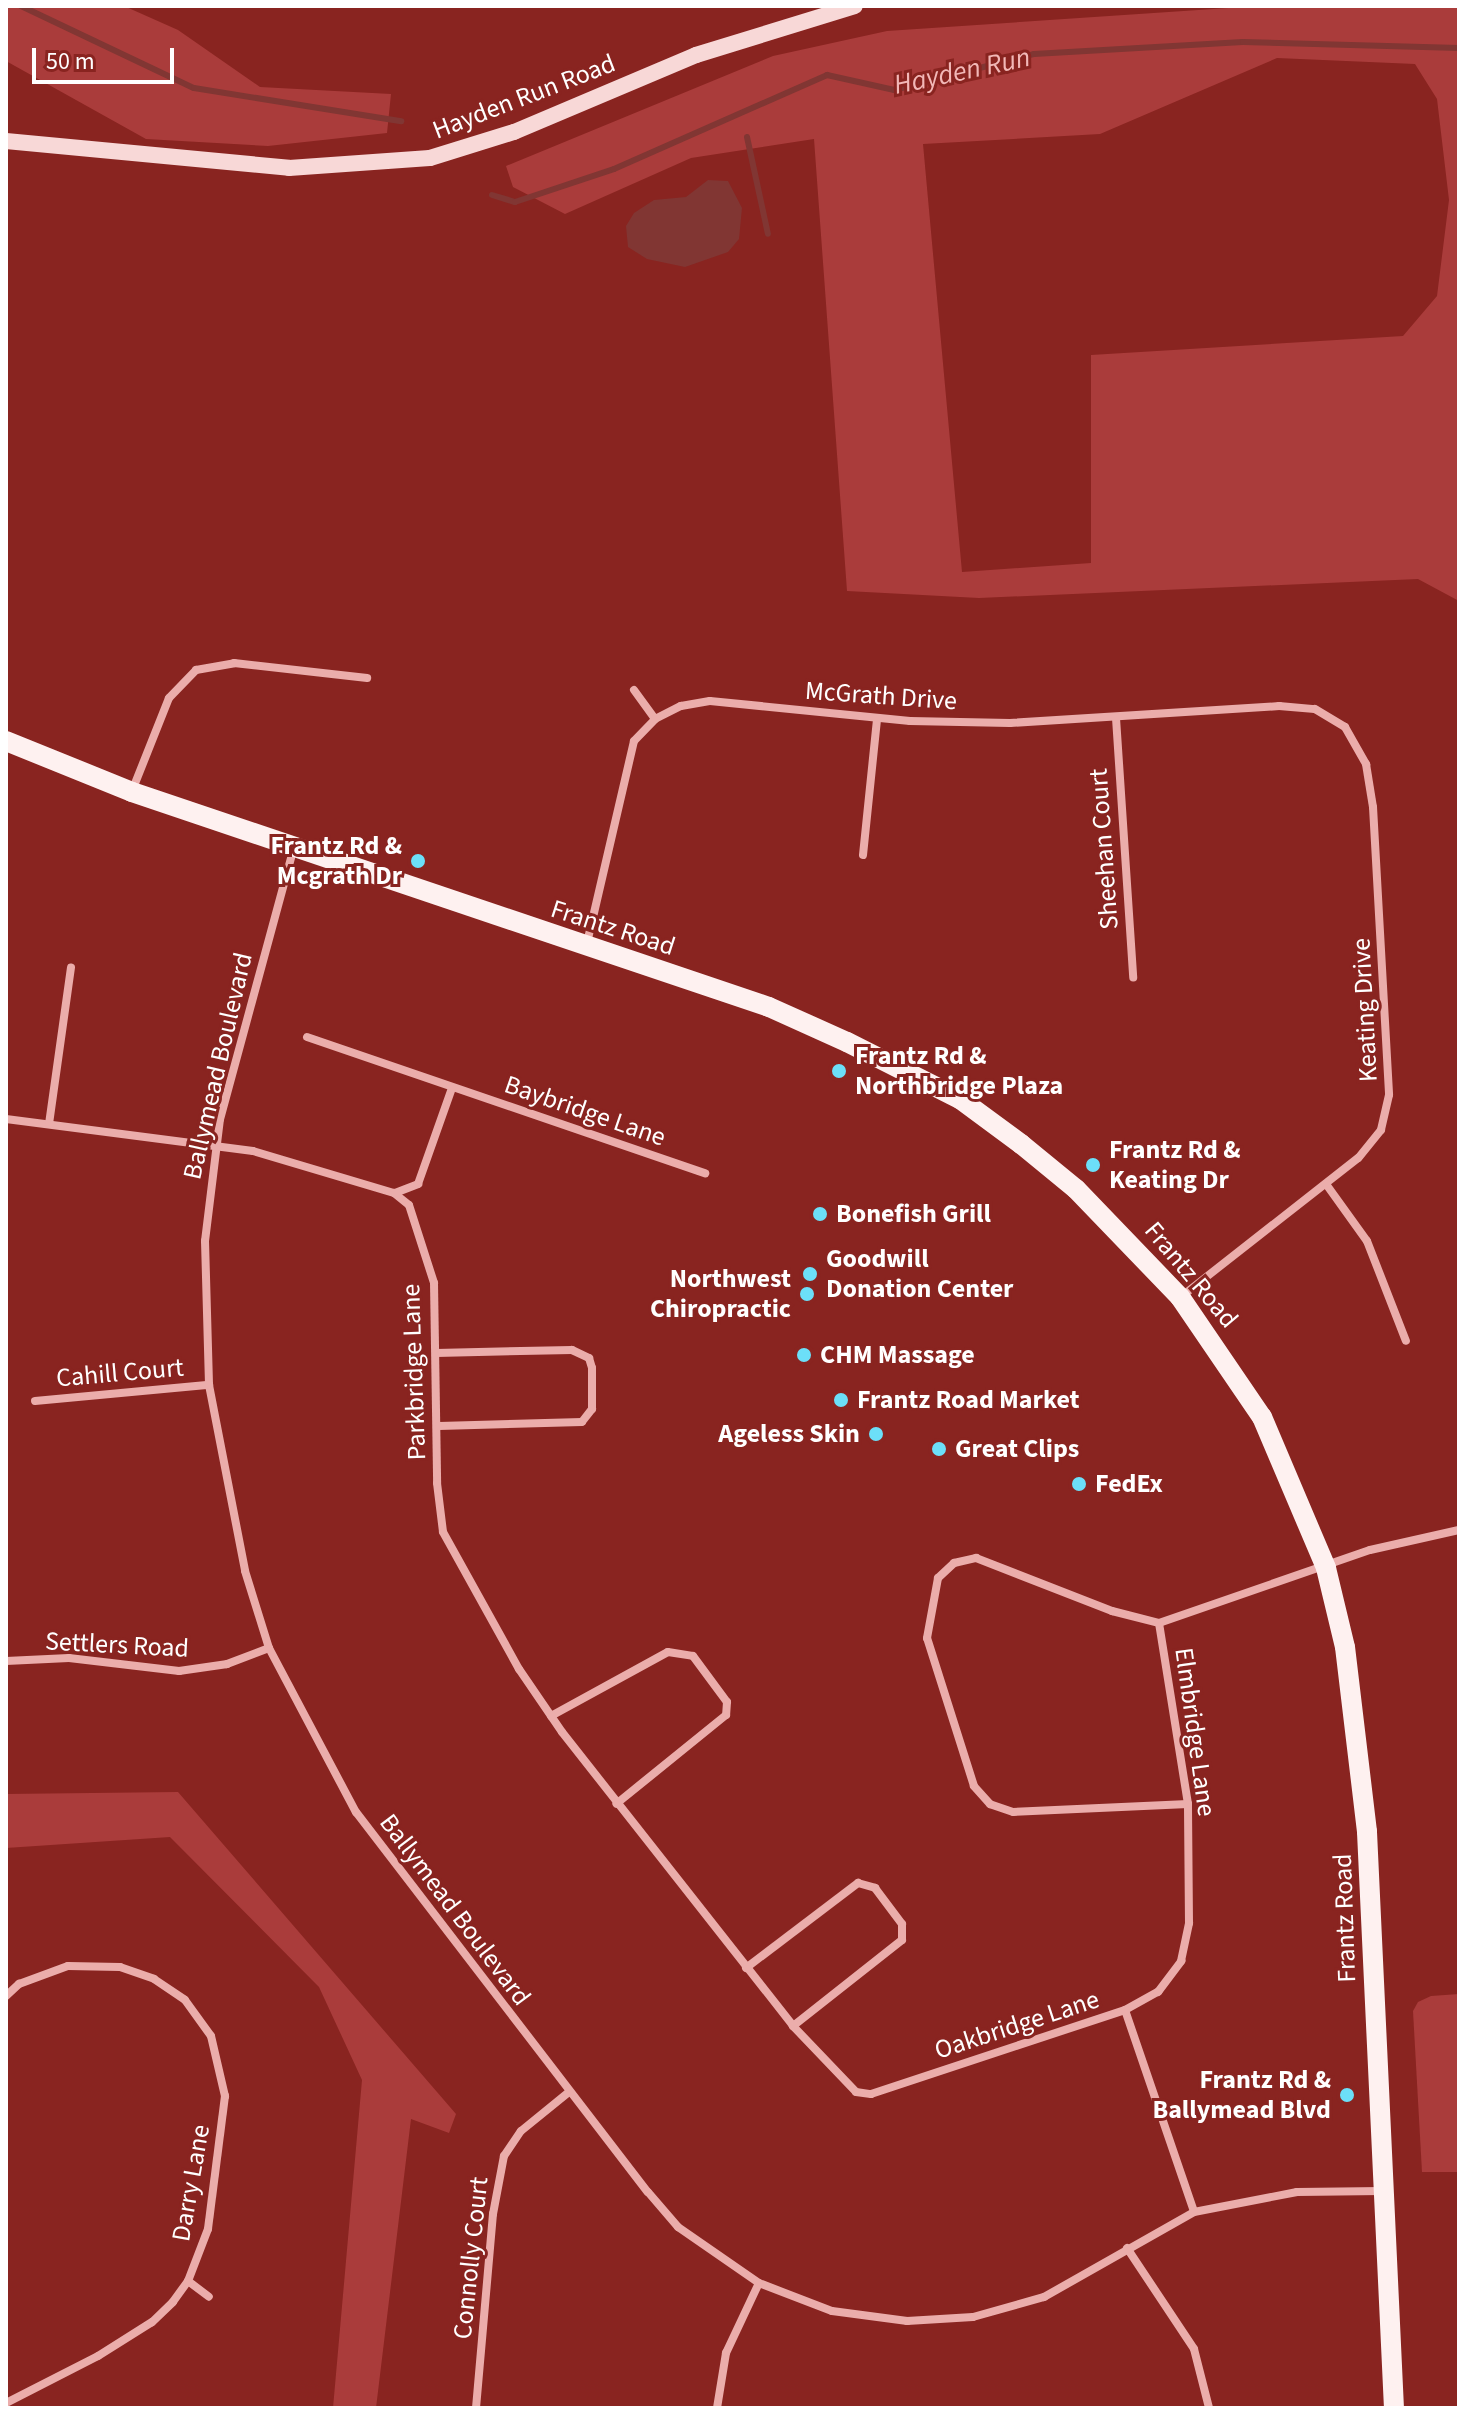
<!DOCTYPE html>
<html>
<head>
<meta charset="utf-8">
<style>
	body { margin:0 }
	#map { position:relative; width:1465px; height:2414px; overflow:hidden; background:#892420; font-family:"Source Sans 3",sans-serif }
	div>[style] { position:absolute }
	.green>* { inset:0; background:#aa3c3b }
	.water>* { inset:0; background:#813633 }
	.stream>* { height:6px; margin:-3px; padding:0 3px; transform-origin:3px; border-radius:3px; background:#813633 }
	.minor>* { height:8px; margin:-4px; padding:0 4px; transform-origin:4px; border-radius:4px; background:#ebadab }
	.secondary>* { height:16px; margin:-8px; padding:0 8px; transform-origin:8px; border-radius:8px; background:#f8d8d7 }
	.primary>* { height:20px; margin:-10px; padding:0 10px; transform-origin:10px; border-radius:10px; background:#fef1f0 }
	.dots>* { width:22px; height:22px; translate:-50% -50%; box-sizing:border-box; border:4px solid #892420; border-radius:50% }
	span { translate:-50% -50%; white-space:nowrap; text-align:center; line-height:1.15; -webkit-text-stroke:6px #892420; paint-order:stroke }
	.street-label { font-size:26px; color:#fff }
	.poi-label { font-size:26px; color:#fff; font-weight:700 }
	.right { translate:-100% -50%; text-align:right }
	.left { translate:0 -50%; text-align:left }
	.water-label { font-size:28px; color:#f2b8b7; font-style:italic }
	.frame { position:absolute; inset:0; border:8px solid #fff; pointer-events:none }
	.scale { position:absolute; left:32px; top:48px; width:142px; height:36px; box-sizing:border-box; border:4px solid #fff; border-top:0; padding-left:10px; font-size:24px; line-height:28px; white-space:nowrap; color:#fff; -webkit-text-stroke:6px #892420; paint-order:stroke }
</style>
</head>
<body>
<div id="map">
	<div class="green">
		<div style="clip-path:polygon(6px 6px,124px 6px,178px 30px,260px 87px,391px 94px,387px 133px,268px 146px,146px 139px,6px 61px)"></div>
		<div style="clip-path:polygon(evenodd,1258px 6px,1459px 6px,1459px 601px,1418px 579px,979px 598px,847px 591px,814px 139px,691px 158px,565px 214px,513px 187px,506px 166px,773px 56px,887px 31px,1258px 6px,1277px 58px,1415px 64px,1437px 99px,1449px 200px,1437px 296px,1403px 336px,1091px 355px,1091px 563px,962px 572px,923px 144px,1100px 134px,1277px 58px)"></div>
		<div style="clip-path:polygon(178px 1792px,456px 2114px,449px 2133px,411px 2119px,376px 2408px,333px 2408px,362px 2080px,319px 1987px,170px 1837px,6px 1848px,6px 1794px)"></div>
		<div style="clip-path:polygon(1459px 1994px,1459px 2172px,1422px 2172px,1413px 2011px,1418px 2002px,1431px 1996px)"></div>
	</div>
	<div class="water">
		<div style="clip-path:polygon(708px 180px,728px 181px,742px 208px,739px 239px,728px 252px,685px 267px,647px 259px,628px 247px,626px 226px,634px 213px,654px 200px,686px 197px)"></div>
	</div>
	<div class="stream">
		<div style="left:21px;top:6px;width:191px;rotate:25.4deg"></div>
		<div style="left:194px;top:88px;width:210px;rotate:9.1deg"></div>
		<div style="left:747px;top:137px;width:99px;rotate:77.8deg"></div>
		<div style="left:492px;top:195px;width:24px;rotate:17deg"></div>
		<div style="left:515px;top:202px;width:104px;rotate:-18.4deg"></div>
		<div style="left:614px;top:169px;width:233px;rotate:-23.8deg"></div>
		<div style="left:827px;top:75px;width:69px;rotate:12.6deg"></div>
		<div style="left:894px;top:90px;width:145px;rotate:-14.4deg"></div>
		<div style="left:1034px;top:54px;width:209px;rotate:-3.3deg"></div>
		<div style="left:1243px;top:42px;width:216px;rotate:1.6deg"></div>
	</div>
	<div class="minor">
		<div style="left:634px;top:690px;width:36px;rotate:54deg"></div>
		<div style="left:1116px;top:718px;width:260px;rotate:86.2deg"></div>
		<div style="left:132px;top:791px;width:100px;rotate:-68.3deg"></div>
		<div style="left:169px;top:698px;width:39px;rotate:-46deg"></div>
		<div style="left:196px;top:670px;width:39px;rotate:-10deg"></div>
		<div style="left:234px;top:663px;width:134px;rotate:6.4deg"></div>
		<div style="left:294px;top:847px;width:282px;rotate:105.2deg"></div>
		<div style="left:220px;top:1119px;width:123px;rotate:97deg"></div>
		<div style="left:205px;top:1241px;width:144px;rotate:88.4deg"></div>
		<div style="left:209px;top:1385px;width:189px;rotate:79deg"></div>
		<div style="left:245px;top:1571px;width:81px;rotate:72.7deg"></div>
		<div style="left:269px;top:1648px;width:186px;rotate:62.1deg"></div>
		<div style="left:356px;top:1812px;width:479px;rotate:52.5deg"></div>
		<div style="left:648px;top:2192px;width:46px;rotate:49.4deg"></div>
		<div style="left:678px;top:2227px;width:98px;rotate:34.7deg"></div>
		<div style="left:759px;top:2283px;width:78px;rotate:21deg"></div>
		<div style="left:832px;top:2311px;width:76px;rotate:7.6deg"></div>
		<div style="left:907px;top:2321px;width:66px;rotate:-3.5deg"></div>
		<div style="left:973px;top:2317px;width:74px;rotate:-15.7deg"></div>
		<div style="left:1044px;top:2297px;width:172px;rotate:-29.5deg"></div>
		<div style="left:1194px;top:2212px;width:105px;rotate:-11deg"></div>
		<div style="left:1297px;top:2192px;width:85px;rotate:-0.7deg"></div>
		<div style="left:863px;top:855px;width:137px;rotate:-84.1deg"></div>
		<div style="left:587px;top:943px;width:207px;rotate:-76.9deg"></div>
		<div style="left:634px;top:741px;width:30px;rotate:-46deg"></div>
		<div style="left:655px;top:719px;width:29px;rotate:-27deg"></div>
		<div style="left:681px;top:706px;width:29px;rotate:-10deg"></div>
		<div style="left:710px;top:701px;width:201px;rotate:5.7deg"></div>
		<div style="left:910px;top:721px;width:100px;rotate:1.1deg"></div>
		<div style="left:1010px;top:723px;width:270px;rotate:-3.6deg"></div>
		<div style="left:1279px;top:706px;width:36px;rotate:5deg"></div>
		<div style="left:1315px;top:709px;width:35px;rotate:31deg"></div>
		<div style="left:1345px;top:727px;width:43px;rotate:60.4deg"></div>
		<div style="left:1366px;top:764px;width:44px;rotate:80.8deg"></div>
		<div style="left:1373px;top:807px;width:288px;rotate:86.8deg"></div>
		<div style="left:1389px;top:1095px;width:36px;rotate:103deg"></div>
		<div style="left:1381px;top:1130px;width:36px;rotate:129deg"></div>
		<div style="left:1358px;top:1158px;width:225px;rotate:141.9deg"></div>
		<div style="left:307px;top:1037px;width:421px;rotate:18.9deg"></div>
		<div style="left:6px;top:1119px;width:249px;rotate:7.4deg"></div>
		<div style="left:253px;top:1151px;width:147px;rotate:16.6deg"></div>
		<div style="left:394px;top:1193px;width:19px;rotate:39deg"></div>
		<div style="left:409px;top:1205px;width:82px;rotate:72.2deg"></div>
		<div style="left:434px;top:1283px;width:200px;rotate:89.1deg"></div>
		<div style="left:437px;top:1483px;width:49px;rotate:83deg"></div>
		<div style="left:443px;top:1532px;width:157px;rotate:61deg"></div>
		<div style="left:519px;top:1669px;width:76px;rotate:55.7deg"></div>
		<div style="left:562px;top:1732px;width:374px;rotate:51.8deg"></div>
		<div style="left:793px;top:2026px;width:91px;rotate:46.3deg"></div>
		<div style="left:856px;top:2092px;width:15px;rotate:8deg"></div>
		<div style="left:871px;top:2094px;width:268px;rotate:-18.3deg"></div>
		<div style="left:1125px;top:2010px;width:38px;rotate:-29deg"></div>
		<div style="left:1158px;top:1992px;width:39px;rotate:-53deg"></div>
		<div style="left:1181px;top:1961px;width:39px;rotate:-78deg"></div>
		<div style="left:1189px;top:1923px;width:119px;rotate:-90.5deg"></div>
		<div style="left:1188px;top:1804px;width:183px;rotate:-99.1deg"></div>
		<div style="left:49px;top:1124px;width:158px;rotate:-82deg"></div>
		<div style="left:1326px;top:1184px;width:70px;rotate:54.3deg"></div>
		<div style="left:1367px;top:1241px;width:107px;rotate:68.7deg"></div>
		<div style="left:395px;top:1193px;width:25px;rotate:-21deg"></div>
		<div style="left:418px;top:1184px;width:102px;rotate:-70.5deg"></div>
		<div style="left:436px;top:1353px;width:136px;rotate:-1.3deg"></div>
		<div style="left:572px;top:1350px;width:19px;rotate:25deg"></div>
		<div style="left:589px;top:1358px;width:10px;rotate:73deg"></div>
		<div style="left:592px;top:1368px;width:41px;rotate:90deg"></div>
		<div style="left:592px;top:1409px;width:16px;rotate:128deg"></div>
		<div style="left:582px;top:1422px;width:143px;rotate:178.4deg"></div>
		<div style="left:35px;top:1401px;width:175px;rotate:-5.3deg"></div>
		<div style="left:6px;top:1661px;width:63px;rotate:-2.7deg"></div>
		<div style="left:69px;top:1658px;width:111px;rotate:6.7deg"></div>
		<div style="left:179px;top:1671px;width:49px;rotate:-8.3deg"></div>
		<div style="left:227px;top:1664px;width:45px;rotate:-20.9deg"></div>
		<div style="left:551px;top:1716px;width:133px;rotate:-28.7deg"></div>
		<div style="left:668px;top:1652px;width:25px;rotate:9deg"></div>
		<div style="left:693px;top:1656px;width:57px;rotate:53.5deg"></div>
		<div style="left:727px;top:1702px;width:13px;rotate:94deg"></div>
		<div style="left:726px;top:1715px;width:141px;rotate:141deg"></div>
		<div style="left:1188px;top:1804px;width:175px;rotate:177.4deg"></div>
		<div style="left:1013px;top:1812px;width:24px;rotate:-161deg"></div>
		<div style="left:990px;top:1804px;width:24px;rotate:-132deg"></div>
		<div style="left:974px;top:1786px;width:155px;rotate:-107.6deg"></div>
		<div style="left:927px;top:1638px;width:61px;rotate:-79.6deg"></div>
		<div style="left:938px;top:1578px;width:22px;rotate:-43deg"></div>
		<div style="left:954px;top:1563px;width:23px;rotate:-13deg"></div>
		<div style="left:976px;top:1558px;width:146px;rotate:21.3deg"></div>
		<div style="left:1112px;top:1611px;width:49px;rotate:14.3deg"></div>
		<div style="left:1159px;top:1623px;width:223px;rotate:-19.1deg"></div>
		<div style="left:1370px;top:1550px;width:91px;rotate:-12.7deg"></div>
		<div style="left:746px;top:1968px;width:141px;rotate:-37.2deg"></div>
		<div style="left:858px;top:1883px;width:18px;rotate:16deg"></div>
		<div style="left:875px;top:1888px;width:45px;rotate:53.1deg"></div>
		<div style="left:902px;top:1924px;width:16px;rotate:90deg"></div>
		<div style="left:902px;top:1940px;width:139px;rotate:141.7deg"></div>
		<div style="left:6px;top:1996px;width:18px;rotate:-43deg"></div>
		<div style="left:19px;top:1984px;width:52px;rotate:-20.2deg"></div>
		<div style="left:68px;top:1966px;width:52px;rotate:1.1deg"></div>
		<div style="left:120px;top:1967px;width:36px;rotate:19deg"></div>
		<div style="left:154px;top:1979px;width:37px;rotate:34deg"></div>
		<div style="left:185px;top:2000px;width:44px;rotate:54.2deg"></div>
		<div style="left:211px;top:2036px;width:62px;rotate:76.9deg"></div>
		<div style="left:225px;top:2096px;width:134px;rotate:97.3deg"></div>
		<div style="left:208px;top:2229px;width:56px;rotate:111deg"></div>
		<div style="left:188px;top:2281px;width:26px;rotate:126deg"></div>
		<div style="left:173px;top:2302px;width:29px;rotate:136deg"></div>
		<div style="left:152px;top:2322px;width:64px;rotate:147.8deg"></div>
		<div style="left:98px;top:2356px;width:103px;rotate:152.9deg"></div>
		<div style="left:1125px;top:2010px;width:213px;rotate:71.1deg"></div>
		<div style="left:1127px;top:2248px;width:121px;rotate:56.4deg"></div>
		<div style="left:1194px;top:2349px;width:61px;rotate:75.7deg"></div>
		<div style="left:188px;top:2281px;width:26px;rotate:37deg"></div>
		<div style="left:476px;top:2408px;width:195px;rotate:-85deg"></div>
		<div style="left:493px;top:2214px;width:59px;rotate:-79.3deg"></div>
		<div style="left:504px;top:2156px;width:30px;rotate:-56deg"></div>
		<div style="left:521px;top:2131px;width:62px;rotate:-39.1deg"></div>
		<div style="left:717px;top:2408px;width:56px;rotate:-80.7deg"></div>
		<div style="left:726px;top:2353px;width:77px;rotate:-64.8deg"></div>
	</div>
	<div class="secondary">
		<div style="left:6px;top:141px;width:284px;rotate:5.4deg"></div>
		<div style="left:289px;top:168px;width:141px;rotate:-4.1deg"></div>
		<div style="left:430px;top:158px;width:88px;rotate:-17.2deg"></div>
		<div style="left:514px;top:132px;width:198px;rotate:-22.9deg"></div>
		<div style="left:696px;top:55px;width:166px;rotate:-17.1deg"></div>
	</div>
	<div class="primary">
		<div style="left:6px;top:741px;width:136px;rotate:22deg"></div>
		<div style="left:132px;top:792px;width:672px;rotate:18.65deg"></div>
		<div style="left:769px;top:1007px;width:85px;rotate:24.2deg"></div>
		<div style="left:847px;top:1042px;width:127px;rotate:26.8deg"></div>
		<div style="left:960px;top:1099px;width:76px;rotate:36.4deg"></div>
		<div style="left:1021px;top:1144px;width:71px;rotate:39.3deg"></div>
		<div style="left:1076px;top:1189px;width:150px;rotate:46.1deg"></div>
		<div style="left:1180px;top:1297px;width:145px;rotate:55.7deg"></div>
		<div style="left:1262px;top:1417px;width:164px;rotate:67deg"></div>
		<div style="left:1326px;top:1568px;width:81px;rotate:76.5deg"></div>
		<div style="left:1345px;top:1647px;width:186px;rotate:83.2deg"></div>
		<div style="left:1367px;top:1832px;width:577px;rotate:87.32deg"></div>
	</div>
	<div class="dots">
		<div style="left:418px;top:861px;background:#6cdff8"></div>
		<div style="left:839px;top:1071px;background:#6cdff8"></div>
		<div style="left:1093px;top:1165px;background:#6cdff8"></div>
		<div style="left:820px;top:1214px;background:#6cdff8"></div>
		<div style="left:810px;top:1274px;background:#6cdff8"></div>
		<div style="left:807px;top:1294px;background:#6cdff8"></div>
		<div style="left:804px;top:1355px;background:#6cdff8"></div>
		<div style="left:841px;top:1400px;background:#6cdff8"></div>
		<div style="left:876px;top:1434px;background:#6cdff8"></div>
		<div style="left:939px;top:1449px;background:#6cdff8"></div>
		<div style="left:1079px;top:1484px;background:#6cdff8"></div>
		<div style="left:1347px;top:2095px;background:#6cdff8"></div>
	</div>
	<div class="street-label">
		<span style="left:524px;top:97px;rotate:-21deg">Hayden Run Road</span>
		<span style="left:881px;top:696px;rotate:4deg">McGrath Drive</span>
		<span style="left:1104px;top:849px;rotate:-94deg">Sheehan Court</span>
		<span style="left:613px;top:928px;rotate:18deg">Frantz Road</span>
		<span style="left:1365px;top:1010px;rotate:-93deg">Keating Drive</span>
		<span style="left:218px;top:1066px;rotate:-77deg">Ballymead Boulevard</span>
		<span style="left:585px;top:1111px;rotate:19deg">Baybridge Lane</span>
		<span style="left:1191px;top:1275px;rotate:50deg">Frantz Road</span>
		<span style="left:414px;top:1372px;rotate:-92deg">Parkbridge Lane</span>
		<span style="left:120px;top:1373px;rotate:-5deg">Cahill Court</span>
		<span style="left:117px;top:1645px;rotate:3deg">Settlers Road</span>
		<span style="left:1195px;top:1732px;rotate:82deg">Elmbridge Lane</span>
		<span style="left:455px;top:1910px;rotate:53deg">Ballymead Boulevard</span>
		<span style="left:1345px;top:1918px;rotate:-92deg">Frantz Road</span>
		<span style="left:1017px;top:2025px;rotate:-18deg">Oakbridge Lane</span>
		<span style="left:191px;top:2183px;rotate:-80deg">Darry Lane</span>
		<span style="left:471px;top:2258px;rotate:-84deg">Connolly Court</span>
	</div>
	<div class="poi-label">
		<span class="right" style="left:402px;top:861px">Frantz Rd &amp;<br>Mcgrath Dr</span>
		<span class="left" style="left:855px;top:1071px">Frantz Rd &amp;<br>Northbridge Plaza</span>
		<span class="left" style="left:1109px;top:1165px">Frantz Rd &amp;<br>Keating Dr</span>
		<span class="left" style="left:836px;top:1214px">Bonefish Grill</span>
		<span class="left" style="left:826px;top:1274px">Goodwill<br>Donation Center</span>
		<span class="right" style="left:791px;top:1294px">Northwest<br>Chiropractic</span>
		<span class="left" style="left:820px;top:1355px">CHM Massage</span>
		<span class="left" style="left:857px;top:1400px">Frantz Road Market</span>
		<span class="right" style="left:860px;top:1434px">Ageless Skin</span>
		<span class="left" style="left:955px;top:1449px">Great Clips</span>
		<span class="left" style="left:1095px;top:1484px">FedEx</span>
		<span class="right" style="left:1331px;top:2095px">Frantz Rd &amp;<br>Ballymead Blvd</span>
	</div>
	<div class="water-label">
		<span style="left:962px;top:71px;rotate:-12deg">Hayden Run</span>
	</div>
	<div class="frame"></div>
	<div class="scale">50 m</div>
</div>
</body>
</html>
